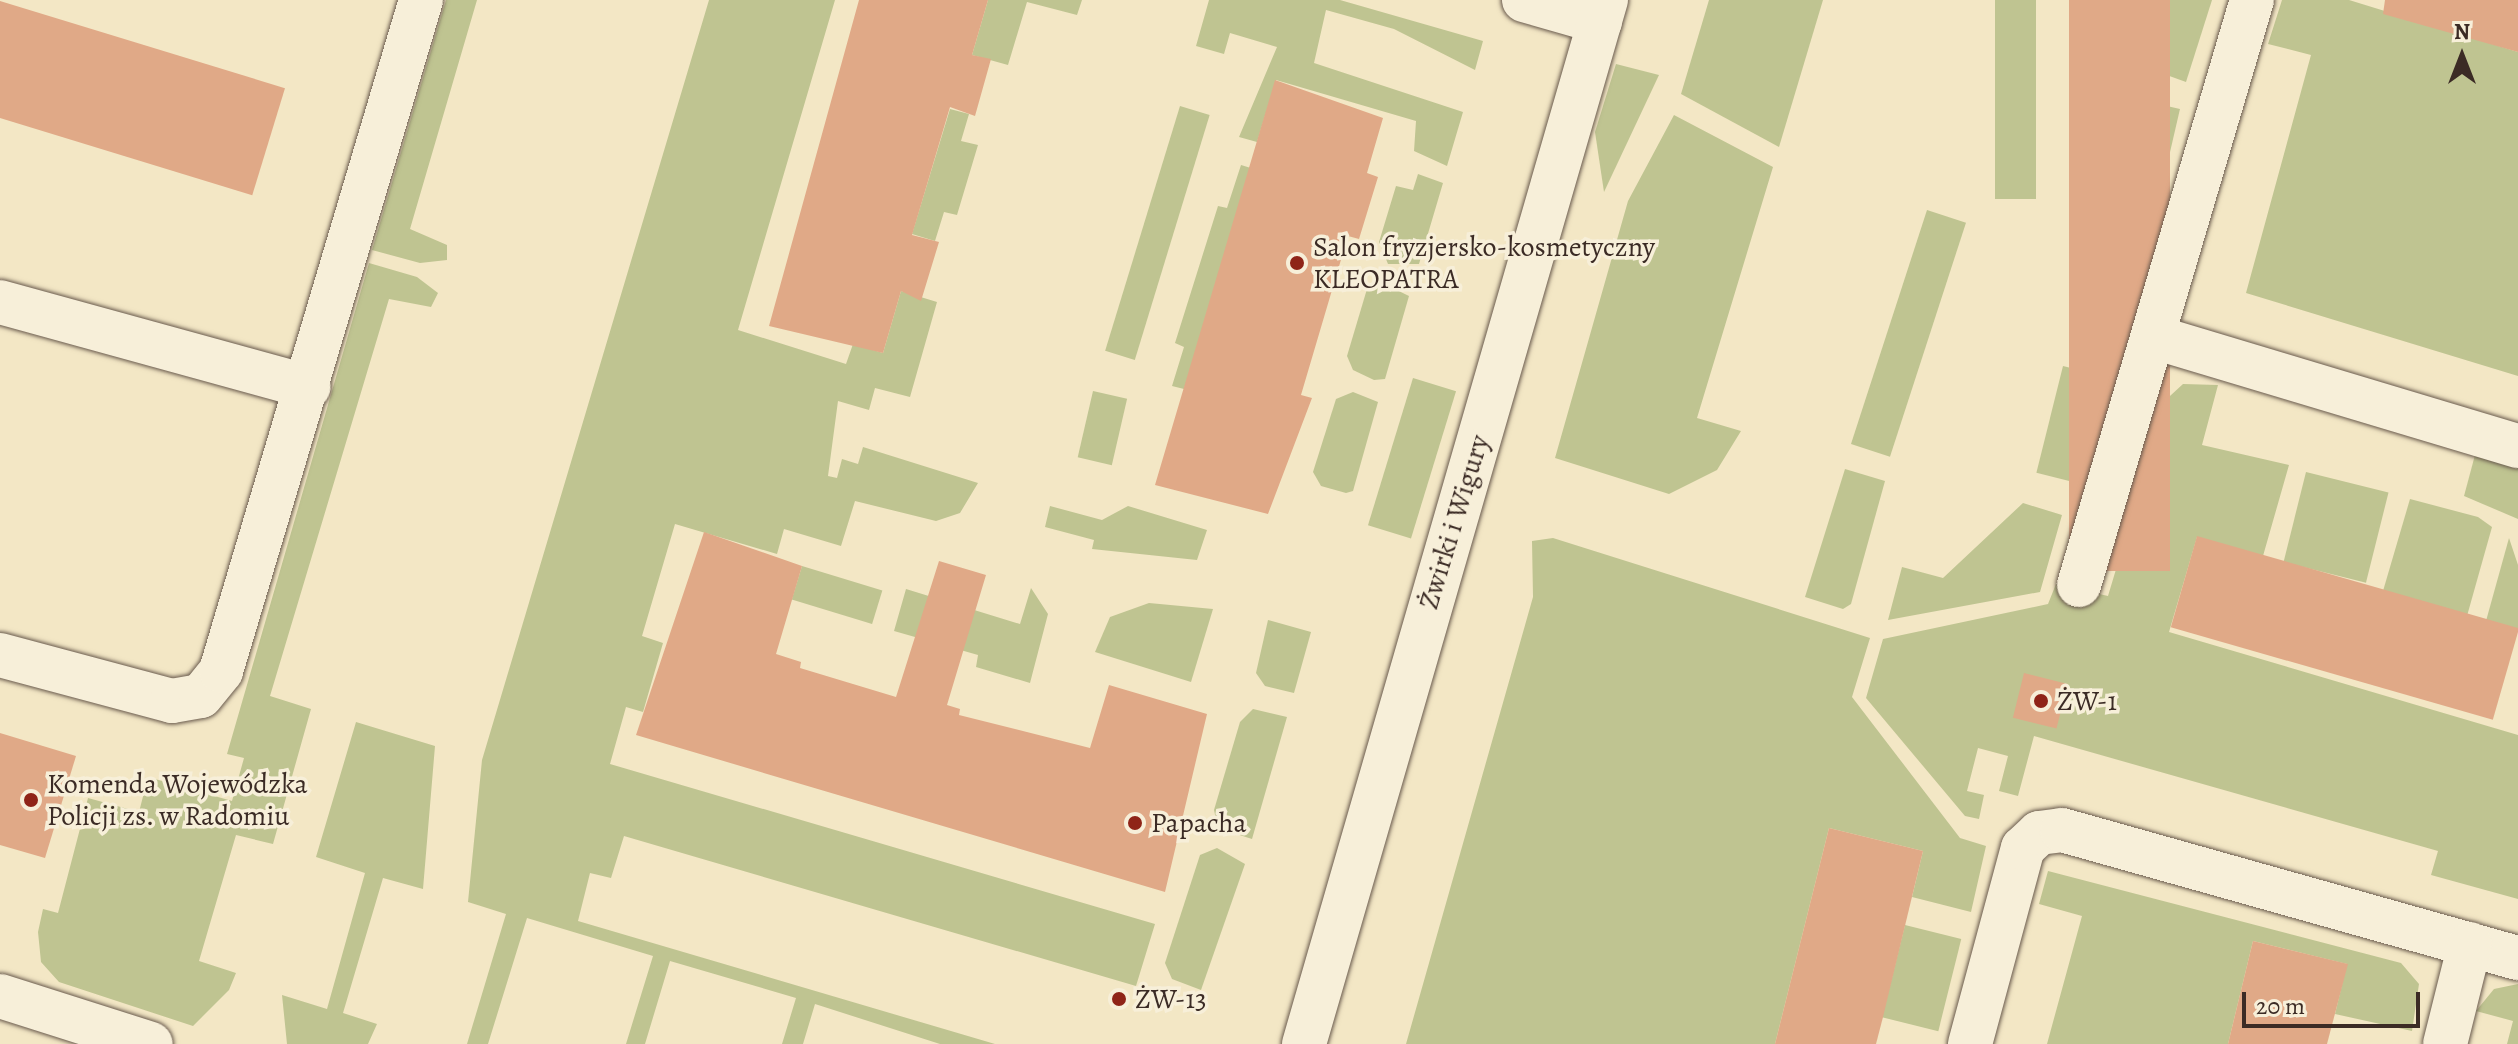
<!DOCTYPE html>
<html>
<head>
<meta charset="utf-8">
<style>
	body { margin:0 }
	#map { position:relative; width:2518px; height:1044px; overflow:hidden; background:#f3e7c5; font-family:Alegreya,serif }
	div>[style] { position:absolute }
	.green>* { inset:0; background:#bfc491; transform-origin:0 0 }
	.building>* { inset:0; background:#e0a987; transform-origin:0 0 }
	.roads { filter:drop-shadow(0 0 2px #695a4d) drop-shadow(0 0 2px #695a4d) }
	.minor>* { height:44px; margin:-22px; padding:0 22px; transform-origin:22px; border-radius:22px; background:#f7efd9 }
	.dots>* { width:22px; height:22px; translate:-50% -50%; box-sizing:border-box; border:4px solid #f7efd9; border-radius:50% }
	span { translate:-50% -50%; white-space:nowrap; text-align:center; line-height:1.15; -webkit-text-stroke:7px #f7efd9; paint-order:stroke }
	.poi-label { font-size:28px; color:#3b2b25 }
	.left { translate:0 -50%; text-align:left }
	.street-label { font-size:28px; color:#3b2b25 }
	.north { position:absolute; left:2422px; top:16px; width:80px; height:80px; -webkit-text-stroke:6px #f7efd9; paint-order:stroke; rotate:0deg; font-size:22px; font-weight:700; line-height:32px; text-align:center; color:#3b2b25 }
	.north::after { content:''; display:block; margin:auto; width:28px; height:36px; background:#3b2b25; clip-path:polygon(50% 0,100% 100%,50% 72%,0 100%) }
	.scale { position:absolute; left:2242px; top:992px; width:178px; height:36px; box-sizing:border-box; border:4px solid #3b2b25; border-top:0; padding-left:10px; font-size:24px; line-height:28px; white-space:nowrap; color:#3b2b25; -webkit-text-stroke:6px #f7efd9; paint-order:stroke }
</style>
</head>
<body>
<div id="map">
	<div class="green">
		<div style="clip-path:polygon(446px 0,477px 0,410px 229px,447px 245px,447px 260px,420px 263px,372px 250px)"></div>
		<div style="clip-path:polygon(709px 0,835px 0,738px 330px,846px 364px,853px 344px,883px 353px,901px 291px,937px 302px,910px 397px,875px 388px,869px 410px,838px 401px,828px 476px,837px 478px,842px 459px,858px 464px,863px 447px,978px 483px,960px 513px,936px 521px,855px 501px,841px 546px,784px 529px,777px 554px,675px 524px,642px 636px,663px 643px,643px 712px,626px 707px,610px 764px,1155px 924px,1136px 986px,624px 836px,611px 878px,590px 873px,578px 921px,995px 1044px,940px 1044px,815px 1004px,803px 1044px,782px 1044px,796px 998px,670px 961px,645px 1044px,626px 1044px,653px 956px,527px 918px,488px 1044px,467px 1044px,506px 914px,468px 902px,482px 760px)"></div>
		<div style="clip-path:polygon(988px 0,1082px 0,1077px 15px,1027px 2px,1008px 65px,972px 55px)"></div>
		<div style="clip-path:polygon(1209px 0,1340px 0,1483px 41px,1475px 70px,1394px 29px,1326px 10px,1314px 63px,1463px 112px,1447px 166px,1414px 151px,1416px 121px,1276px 80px,1257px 142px,1239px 137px,1277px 47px,1230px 33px,1224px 54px,1196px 46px)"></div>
		<div style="clip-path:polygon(1709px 0,1823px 0,1779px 147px,1681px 94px)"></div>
		<div style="left:1995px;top:0;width:41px;height:199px"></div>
		<div style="clip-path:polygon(2170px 0,2212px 0,2186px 82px,2150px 69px)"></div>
		<div style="clip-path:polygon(2282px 0,2349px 0,2518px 52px,2518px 376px,2246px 293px,2311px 55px,2268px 44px)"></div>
		<div style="clip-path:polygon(1616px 64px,1659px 75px,1604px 192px,1595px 132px)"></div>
		<div style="left:2141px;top:100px;width:40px;height:107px;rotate:13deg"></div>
		<div style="left:1180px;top:106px;width:31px;height:256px;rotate:17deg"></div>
		<div style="clip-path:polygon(950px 109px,969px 114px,961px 141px,978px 145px,957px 215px,944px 212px,935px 241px,912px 234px)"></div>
		<div style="clip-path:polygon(1674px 115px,1773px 167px,1697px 418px,1741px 431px,1717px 470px,1669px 494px,1555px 458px,1628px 201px)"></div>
		<div style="clip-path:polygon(1241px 165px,1254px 169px,1184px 389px,1172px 386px,1184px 347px,1175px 343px,1218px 206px,1227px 208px)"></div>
		<div style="clip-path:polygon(1418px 174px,1443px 183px,1419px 264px,1388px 264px,1379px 242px,1396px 186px,1413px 190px)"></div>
		<div style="left:1927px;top:210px;width:41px;height:246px;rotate:18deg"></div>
		<div style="left:2101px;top:235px;width:41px;height:108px;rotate:16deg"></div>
		<div style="clip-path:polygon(369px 263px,417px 277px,438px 293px,431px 307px,389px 299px,270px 696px,311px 709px,273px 844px,236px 835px,199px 961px,236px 973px,229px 990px,193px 1026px,59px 982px,41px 962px,38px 932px,43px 909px,58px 913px,88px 798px,139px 812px,148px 777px,232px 801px,244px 758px,227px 754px)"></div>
		<div style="clip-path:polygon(1378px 281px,1409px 296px,1385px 379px,1374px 380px,1353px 370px,1347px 356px,1367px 289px)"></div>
		<div style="left:2063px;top:366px;width:41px;height:110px;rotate:14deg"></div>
		<div style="left:1413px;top:378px;width:45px;height:154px;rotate:17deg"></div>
		<div style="clip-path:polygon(2183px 384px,2218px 385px,2202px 445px,2289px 465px,2263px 556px,2197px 537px,2169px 632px,2518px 735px,2518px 899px,2431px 875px,2438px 851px,2034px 736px,2018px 796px,1999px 791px,2008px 756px,1978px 748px,1967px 791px,1984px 795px,1979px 819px,1965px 816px,1866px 698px,1883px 639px,2048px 604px,2056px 584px,2108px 596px,2141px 486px,2145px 419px)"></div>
		<div style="left:1093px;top:391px;width:35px;height:68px;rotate:13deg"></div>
		<div style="clip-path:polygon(1353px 392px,1378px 402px,1353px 491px,1346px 493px,1321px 486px,1313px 472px,1336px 399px)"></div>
		<div style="clip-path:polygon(2475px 455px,2518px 467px,2518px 519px,2464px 496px)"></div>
		<div style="clip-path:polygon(1845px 469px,1885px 481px,1851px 604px,1843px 609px,1805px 597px)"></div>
		<div style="left:2306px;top:472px;width:85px;height:93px;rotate:14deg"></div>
		<div style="clip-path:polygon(2410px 499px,2478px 517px,2492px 527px,2467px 616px,2383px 591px)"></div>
		<div style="clip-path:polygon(2023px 503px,2062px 515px,2040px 592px,1888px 620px,1902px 567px,1943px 578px)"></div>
		<div style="clip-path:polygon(1050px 506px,1102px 520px,1128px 506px,1207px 530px,1197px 560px,1092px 549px,1094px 540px,1045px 527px)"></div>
		<div style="clip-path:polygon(1553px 538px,1870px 638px,1852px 697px,1960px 838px,1986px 846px,1971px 912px,1912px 897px,1923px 851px,1829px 828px,1775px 1044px,1406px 1044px,1533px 597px,1532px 541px)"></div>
		<div style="clip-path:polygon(2509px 538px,2518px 565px,2518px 631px,2486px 621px)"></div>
		<div style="left:802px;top:566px;width:84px;height:35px;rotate:17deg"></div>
		<div style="clip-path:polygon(1031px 588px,1048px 614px,1030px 683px,976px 667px,978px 655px,894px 631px,906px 589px,1020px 624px)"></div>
		<div style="clip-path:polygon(1149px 603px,1213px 609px,1191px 682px,1095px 652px,1110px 617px)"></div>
		<div style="clip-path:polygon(1268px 620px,1311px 632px,1294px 693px,1265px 686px,1256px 673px)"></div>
		<div style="clip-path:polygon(1253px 709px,1287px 717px,1252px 839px,1218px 828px,1214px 810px,1240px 722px)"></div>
		<div style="clip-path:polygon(356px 722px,435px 746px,423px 889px,383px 878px,343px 1013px,377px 1024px,368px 1044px,287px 1044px,282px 995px,327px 1009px,365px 873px,316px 857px)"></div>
		<div style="clip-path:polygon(1217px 848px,1245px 864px,1201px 990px,1172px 979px,1165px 963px,1200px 855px)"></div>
		<div style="clip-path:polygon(2048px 871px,2401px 963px,2419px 984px,2412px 1031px,2335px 1014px,2347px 964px,2253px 941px,2228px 1044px,2047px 1044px,2082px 916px,2039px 904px)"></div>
		<div style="left:1905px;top:925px;width:58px;height:95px;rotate:14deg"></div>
		<div style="clip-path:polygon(2518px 984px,2518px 1044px,2507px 1044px,2513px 1021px,2476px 1011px,2494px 989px)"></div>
	</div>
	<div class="building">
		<div style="clip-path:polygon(859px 0,988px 0,972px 55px,991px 59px,975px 116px,950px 107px,912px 235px,939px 242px,921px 301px,901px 291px,883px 353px,769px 326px)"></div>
		<div style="left:2069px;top:0;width:101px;height:571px"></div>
		<div style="clip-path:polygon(2385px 0,2518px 0,2518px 52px,2383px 14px)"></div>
		<div style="left:0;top:1px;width:298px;height:112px;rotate:17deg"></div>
		<div style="clip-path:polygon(1275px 80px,1383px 118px,1367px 173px,1378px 177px,1359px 239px,1348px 236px,1301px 395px,1312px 398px,1268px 514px,1155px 485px)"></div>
		<div style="clip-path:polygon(704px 532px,802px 566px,776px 654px,801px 662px,800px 668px,896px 697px,939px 561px,986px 575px,947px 705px,960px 709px,959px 715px,1090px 748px,1109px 685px,1207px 714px,1165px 892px,636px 735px)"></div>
		<div style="left:2197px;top:536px;width:335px;height:95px;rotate:16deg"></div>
		<div style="left:2024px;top:673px;width:45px;height:46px;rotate:14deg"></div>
		<div style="clip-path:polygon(0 733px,76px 756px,45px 858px,0 845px)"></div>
		<div style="clip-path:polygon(1829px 828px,1923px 851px,1883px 1017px,1876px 1044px,1775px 1044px)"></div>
		<div style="clip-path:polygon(2253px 941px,2348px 964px,2327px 1044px,2228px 1044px)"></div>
	</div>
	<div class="roads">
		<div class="minor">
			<div style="left:1524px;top:0;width:79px;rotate:16.1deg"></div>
			<div style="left:0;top:302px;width:320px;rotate:15.4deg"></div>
			<div style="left:2154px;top:337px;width:380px;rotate:16.7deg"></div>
			<div style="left:2079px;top:585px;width:610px;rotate:-73.53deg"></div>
			<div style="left:0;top:655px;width:178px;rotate:15deg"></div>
			<div style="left:172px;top:701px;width:29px;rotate:-10deg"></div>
			<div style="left:201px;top:696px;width:32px;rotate:-51deg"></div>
			<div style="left:221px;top:671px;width:700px;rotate:-73.4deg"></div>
			<div style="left:0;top:996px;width:158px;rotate:17.6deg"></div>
			<div style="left:1304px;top:1044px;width:1087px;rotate:-73.87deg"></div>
			<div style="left:1970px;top:1044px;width:203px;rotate:-74.9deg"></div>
			<div style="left:2023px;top:848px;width:22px;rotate:-43deg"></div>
			<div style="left:2039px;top:833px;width:23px;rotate:-7deg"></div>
			<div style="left:2062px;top:830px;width:474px;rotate:15.7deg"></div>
			<div style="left:2445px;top:1044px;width:103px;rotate:-76deg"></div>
		</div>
	</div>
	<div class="dots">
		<div style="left:1297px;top:263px;background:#8f2418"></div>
		<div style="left:2041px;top:701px;background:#8f2418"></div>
		<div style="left:31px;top:800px;background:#8f2418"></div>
		<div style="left:1135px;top:823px;background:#8f2418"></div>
		<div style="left:1119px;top:999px;background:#8f2418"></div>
	</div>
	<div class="poi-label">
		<span class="left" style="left:1313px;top:263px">Salon fryzjersko-kosmetyczny<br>KLEOPATRA</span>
		<span class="left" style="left:2057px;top:701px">ŻW-1</span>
		<span class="left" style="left:47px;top:800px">Komenda Wojewódzka<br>Policji zs. w Radomiu</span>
		<span class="left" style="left:1151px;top:823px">Papacha</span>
		<span class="left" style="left:1135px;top:999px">ŻW-13</span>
	</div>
	<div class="street-label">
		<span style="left:1454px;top:522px;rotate:-73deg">Żwirki i Wigury</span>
	</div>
	<div class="north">N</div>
	<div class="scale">20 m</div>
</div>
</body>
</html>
